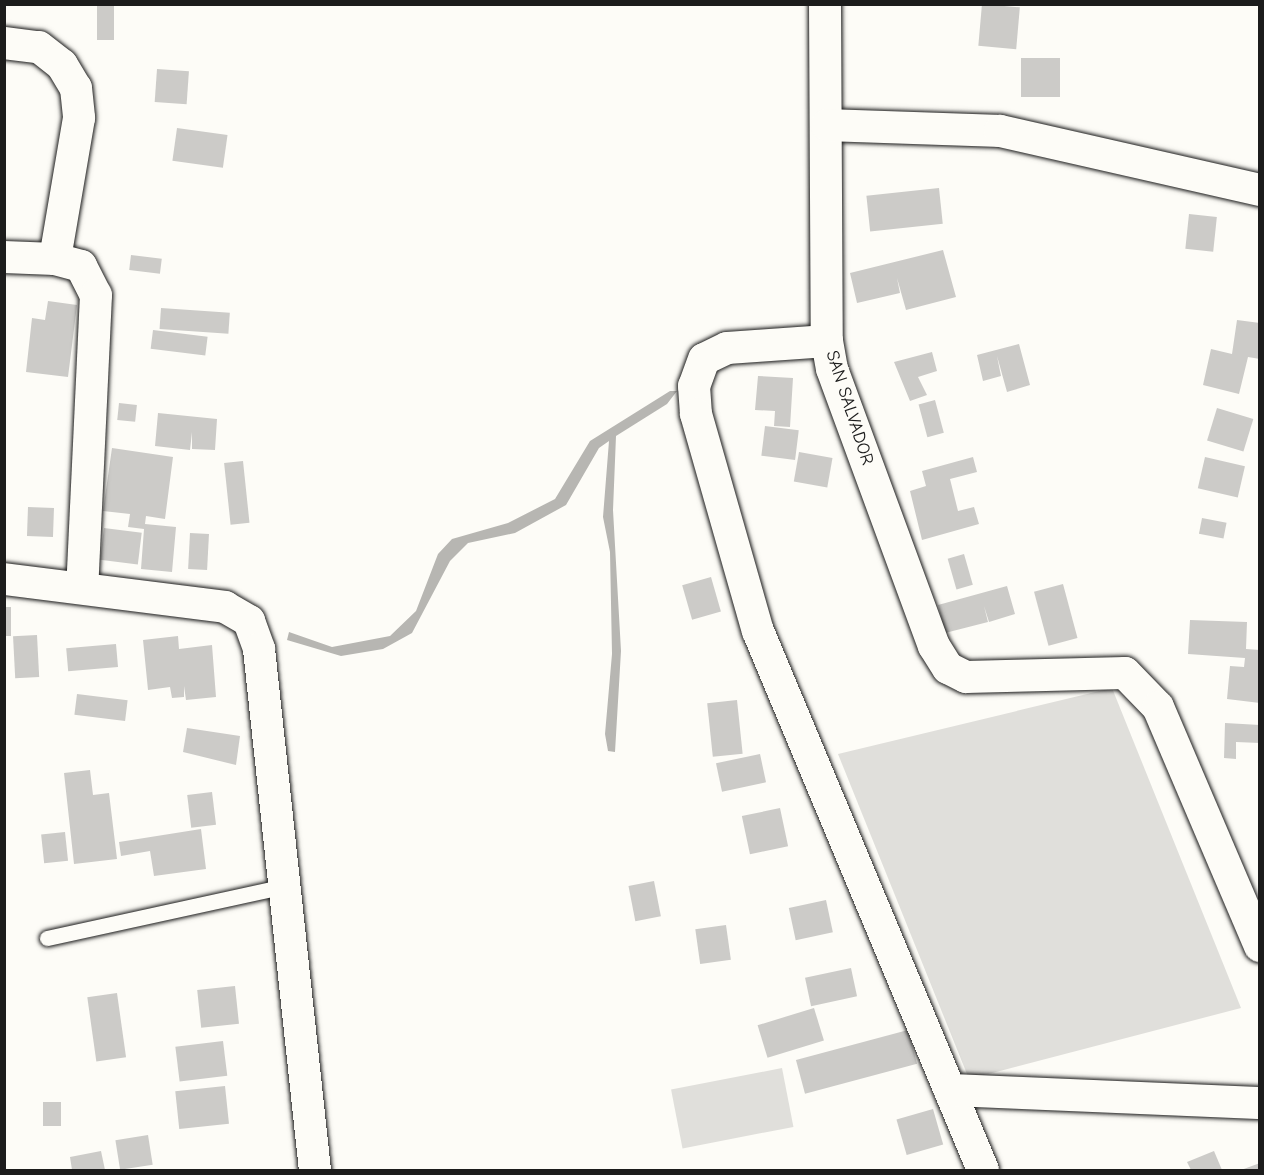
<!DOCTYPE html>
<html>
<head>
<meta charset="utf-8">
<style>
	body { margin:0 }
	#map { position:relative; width:1264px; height:1175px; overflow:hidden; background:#fdfcf7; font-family:"Comic Neue",sans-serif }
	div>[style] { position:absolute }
	.green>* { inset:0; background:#e0dfdb; transform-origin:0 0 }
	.water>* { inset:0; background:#b7b6b2 }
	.building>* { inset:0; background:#cccbc8; transform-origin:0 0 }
	.roads { filter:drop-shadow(0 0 2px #1c1c1c) drop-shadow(0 0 2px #1c1c1c) }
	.service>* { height:15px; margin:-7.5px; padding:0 7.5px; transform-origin:7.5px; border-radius:7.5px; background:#fdfcf7 }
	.minor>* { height:32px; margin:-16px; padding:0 16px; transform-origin:16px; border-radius:16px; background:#fdfcf7 }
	span { translate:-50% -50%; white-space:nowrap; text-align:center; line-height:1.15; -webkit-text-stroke:5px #fdfcf7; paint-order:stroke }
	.street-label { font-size:18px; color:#1c1c1c }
	.frame { position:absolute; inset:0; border:6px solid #1c1c1c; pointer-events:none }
</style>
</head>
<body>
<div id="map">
	<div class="green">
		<div style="clip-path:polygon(1112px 688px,1241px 1008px,969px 1079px,838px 754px)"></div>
		<div style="left:782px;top:1068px;width:60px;height:113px;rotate:79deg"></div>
	</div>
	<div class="water">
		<div style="clip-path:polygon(670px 391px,677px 391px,667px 404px,616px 436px,613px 510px,621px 651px,615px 752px,608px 751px,605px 734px,612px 654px,610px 552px,603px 517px,609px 441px,599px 448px,566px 505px,515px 533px,468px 543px,450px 561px,412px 633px,383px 649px,341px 656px,287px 640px,289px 632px,332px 647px,390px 636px,416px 611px,438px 554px,452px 539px,508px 523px,555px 499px,590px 441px)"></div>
	</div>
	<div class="building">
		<div style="left:97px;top:4px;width:17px;height:36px"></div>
		<div style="left:982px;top:4px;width:38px;height:42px;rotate:5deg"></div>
		<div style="left:1021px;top:58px;width:39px;height:39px"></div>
		<div style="left:157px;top:69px;width:32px;height:33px;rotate:4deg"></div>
		<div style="left:177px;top:128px;width:51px;height:33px;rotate:8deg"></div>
		<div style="left:939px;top:188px;width:36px;height:73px;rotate:84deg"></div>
		<div style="left:1189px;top:214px;width:28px;height:35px;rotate:6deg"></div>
		<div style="clip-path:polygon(943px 250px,956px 297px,906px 310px,897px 278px,900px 293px,857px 303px,850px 273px)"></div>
		<div style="left:131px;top:255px;width:31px;height:15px;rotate:7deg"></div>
		<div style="clip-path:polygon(48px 301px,77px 305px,68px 377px,26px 372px,32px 318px,45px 320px)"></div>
		<div style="left:161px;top:308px;width:69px;height:21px;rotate:4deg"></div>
		<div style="clip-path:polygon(1237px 320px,1260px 323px,1260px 359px,1248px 357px,1239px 394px,1203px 385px,1211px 349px,1232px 354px)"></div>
		<div style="left:153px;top:330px;width:55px;height:19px;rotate:7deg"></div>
		<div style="clip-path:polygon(1019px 344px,1030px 385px,1007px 392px,997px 356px,1001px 376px,983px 381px,977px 355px)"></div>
		<div style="clip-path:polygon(932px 352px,937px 371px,918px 377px,927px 395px,910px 401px,894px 362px)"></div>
		<div style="clip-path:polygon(758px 376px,793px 378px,790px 427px,774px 426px,775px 411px,755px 410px)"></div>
		<div style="left:935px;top:400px;width:34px;height:17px;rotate:75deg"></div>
		<div style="left:119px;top:403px;width:18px;height:17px;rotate:6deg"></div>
		<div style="left:1217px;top:408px;width:38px;height:34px;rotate:17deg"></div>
		<div style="clip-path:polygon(158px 413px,217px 419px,215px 450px,192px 449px,192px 432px,190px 450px,155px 446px)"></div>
		<div style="left:765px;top:426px;width:34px;height:30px;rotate:7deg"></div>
		<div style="clip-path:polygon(112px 448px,173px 457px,165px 519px,146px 516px,145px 524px,176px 527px,172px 572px,141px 569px,144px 529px,128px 527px,130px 514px,103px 511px)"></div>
		<div style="left:799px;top:452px;width:34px;height:30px;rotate:10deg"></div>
		<div style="clip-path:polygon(973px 457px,977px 472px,950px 479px,958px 511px,974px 507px,979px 524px,922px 540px,910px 491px,926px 486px,922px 471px)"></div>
		<div style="left:1205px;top:457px;width:41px;height:32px;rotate:13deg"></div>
		<div style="left:243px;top:461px;width:62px;height:19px;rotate:84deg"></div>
		<div style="left:28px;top:507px;width:26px;height:29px;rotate:2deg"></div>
		<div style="left:1202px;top:518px;width:25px;height:16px;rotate:11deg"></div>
		<div style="left:104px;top:528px;width:38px;height:32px;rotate:7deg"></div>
		<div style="left:190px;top:533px;width:19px;height:36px;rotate:3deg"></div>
		<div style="left:964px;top:554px;width:32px;height:17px;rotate:74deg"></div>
		<div style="left:711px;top:577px;width:36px;height:30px;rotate:74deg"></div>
		<div style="left:1063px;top:584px;width:56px;height:30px;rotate:75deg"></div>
		<div style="clip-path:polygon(1007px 586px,1015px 614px,989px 622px,984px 606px,988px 622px,945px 633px,938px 605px)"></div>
		<div style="left:4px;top:607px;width:7px;height:29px"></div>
		<div style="clip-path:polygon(1190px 620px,1247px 622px,1246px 649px,1260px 650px,1260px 703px,1227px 699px,1230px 666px,1244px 667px,1245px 658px,1188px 654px)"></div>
		<div style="left:37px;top:635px;width:42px;height:24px;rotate:87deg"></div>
		<div style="clip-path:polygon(178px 636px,179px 649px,212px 645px,216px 697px,186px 700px,184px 686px,184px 697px,172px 698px,170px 687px,148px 690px,143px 640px)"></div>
		<div style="left:116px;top:644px;width:23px;height:50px;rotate:85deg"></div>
		<div style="left:77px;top:694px;width:51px;height:21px;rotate:7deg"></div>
		<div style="left:737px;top:700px;width:54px;height:30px;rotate:84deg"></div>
		<div style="clip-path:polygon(1225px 723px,1260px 725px,1260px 743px,1236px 742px,1236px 759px,1224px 758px)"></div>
		<div style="clip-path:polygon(187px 728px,240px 736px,236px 765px,183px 752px)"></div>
		<div style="left:760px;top:754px;width:29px;height:45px;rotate:78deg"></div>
		<div style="clip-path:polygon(90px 770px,93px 795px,109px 793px,117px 859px,74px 864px,64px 773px)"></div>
		<div style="left:212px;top:792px;width:33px;height:25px;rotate:83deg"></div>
		<div style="left:780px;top:808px;width:39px;height:39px;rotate:78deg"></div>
		<div style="clip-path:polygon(201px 829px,206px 869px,154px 876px,150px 851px,121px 856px,119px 842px)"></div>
		<div style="left:65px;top:832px;width:29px;height:24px;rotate:84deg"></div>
		<div style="left:654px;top:881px;width:36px;height:26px;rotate:79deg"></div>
		<div style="left:826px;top:900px;width:33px;height:38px;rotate:78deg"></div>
		<div style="left:726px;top:925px;width:35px;height:31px;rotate:82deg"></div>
		<div style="left:851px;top:968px;width:29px;height:47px;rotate:78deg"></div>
		<div style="left:235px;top:986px;width:38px;height:38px;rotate:84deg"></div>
		<div style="left:117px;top:993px;width:65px;height:30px;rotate:82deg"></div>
		<div style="left:814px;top:1008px;width:34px;height:59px;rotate:73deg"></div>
		<div style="left:908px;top:1030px;width:35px;height:116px;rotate:75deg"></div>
		<div style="left:223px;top:1041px;width:35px;height:48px;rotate:83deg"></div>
		<div style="left:225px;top:1086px;width:38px;height:50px;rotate:84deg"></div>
		<div style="left:61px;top:1102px;width:24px;height:18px;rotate:90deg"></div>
		<div style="left:933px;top:1109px;width:37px;height:38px;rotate:74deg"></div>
		<div style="left:148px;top:1135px;width:30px;height:33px;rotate:81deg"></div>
		<div style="clip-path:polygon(101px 1151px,105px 1170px,72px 1170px,70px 1157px)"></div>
		<div style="clip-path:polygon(1214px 1151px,1222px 1170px,1191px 1170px,1187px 1162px)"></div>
		<div style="clip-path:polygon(1260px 1163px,1260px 1170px,1241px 1170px)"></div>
	</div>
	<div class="roads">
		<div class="service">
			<div style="left:47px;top:938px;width:244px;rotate:-12.3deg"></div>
		</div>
		<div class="minor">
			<div style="left:825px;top:4px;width:337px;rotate:89.7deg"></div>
			<div style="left:827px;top:341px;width:28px;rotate:80deg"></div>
			<div style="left:832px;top:369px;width:295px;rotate:69.8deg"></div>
			<div style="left:934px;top:646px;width:26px;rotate:58deg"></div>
			<div style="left:948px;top:668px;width:20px;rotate:27deg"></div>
			<div style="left:966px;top:677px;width:159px;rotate:-1.4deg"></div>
			<div style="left:1125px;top:673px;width:47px;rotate:45.9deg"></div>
			<div style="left:1158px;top:707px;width:260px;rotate:66.9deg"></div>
			<div style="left:4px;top:43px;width:35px;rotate:7deg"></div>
			<div style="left:39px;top:47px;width:29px;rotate:38deg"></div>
			<div style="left:62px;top:65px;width:27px;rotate:59deg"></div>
			<div style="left:76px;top:88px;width:30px;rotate:84deg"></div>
			<div style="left:79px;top:118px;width:143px;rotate:99.7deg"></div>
			<div style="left:55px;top:259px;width:27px;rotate:15deg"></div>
			<div style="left:81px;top:266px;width:33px;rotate:63deg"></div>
			<div style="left:96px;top:295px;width:293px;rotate:92.7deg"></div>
			<div style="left:827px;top:125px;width:173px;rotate:2deg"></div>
			<div style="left:1000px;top:131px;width:267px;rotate:12.8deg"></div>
			<div style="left:4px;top:257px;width:51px;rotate:2.2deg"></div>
			<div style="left:827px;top:341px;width:100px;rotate:176deg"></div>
			<div style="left:727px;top:348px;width:25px;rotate:154deg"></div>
			<div style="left:704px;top:359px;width:29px;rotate:110deg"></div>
			<div style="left:694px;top:386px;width:28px;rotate:86deg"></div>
			<div style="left:696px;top:414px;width:226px;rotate:74.1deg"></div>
			<div style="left:758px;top:631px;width:584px;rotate:67.34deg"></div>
			<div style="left:4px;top:579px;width:223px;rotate:7.2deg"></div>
			<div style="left:225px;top:607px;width:28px;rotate:30deg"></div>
			<div style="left:249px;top:621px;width:30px;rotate:70deg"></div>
			<div style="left:259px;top:649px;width:524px;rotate:83.87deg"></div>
			<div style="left:950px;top:1090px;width:310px;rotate:2.4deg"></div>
		</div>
	</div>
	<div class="street-label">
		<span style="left:849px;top:408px;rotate:72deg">SAN SALVADOR</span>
	</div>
	<div class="frame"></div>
</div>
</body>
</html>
